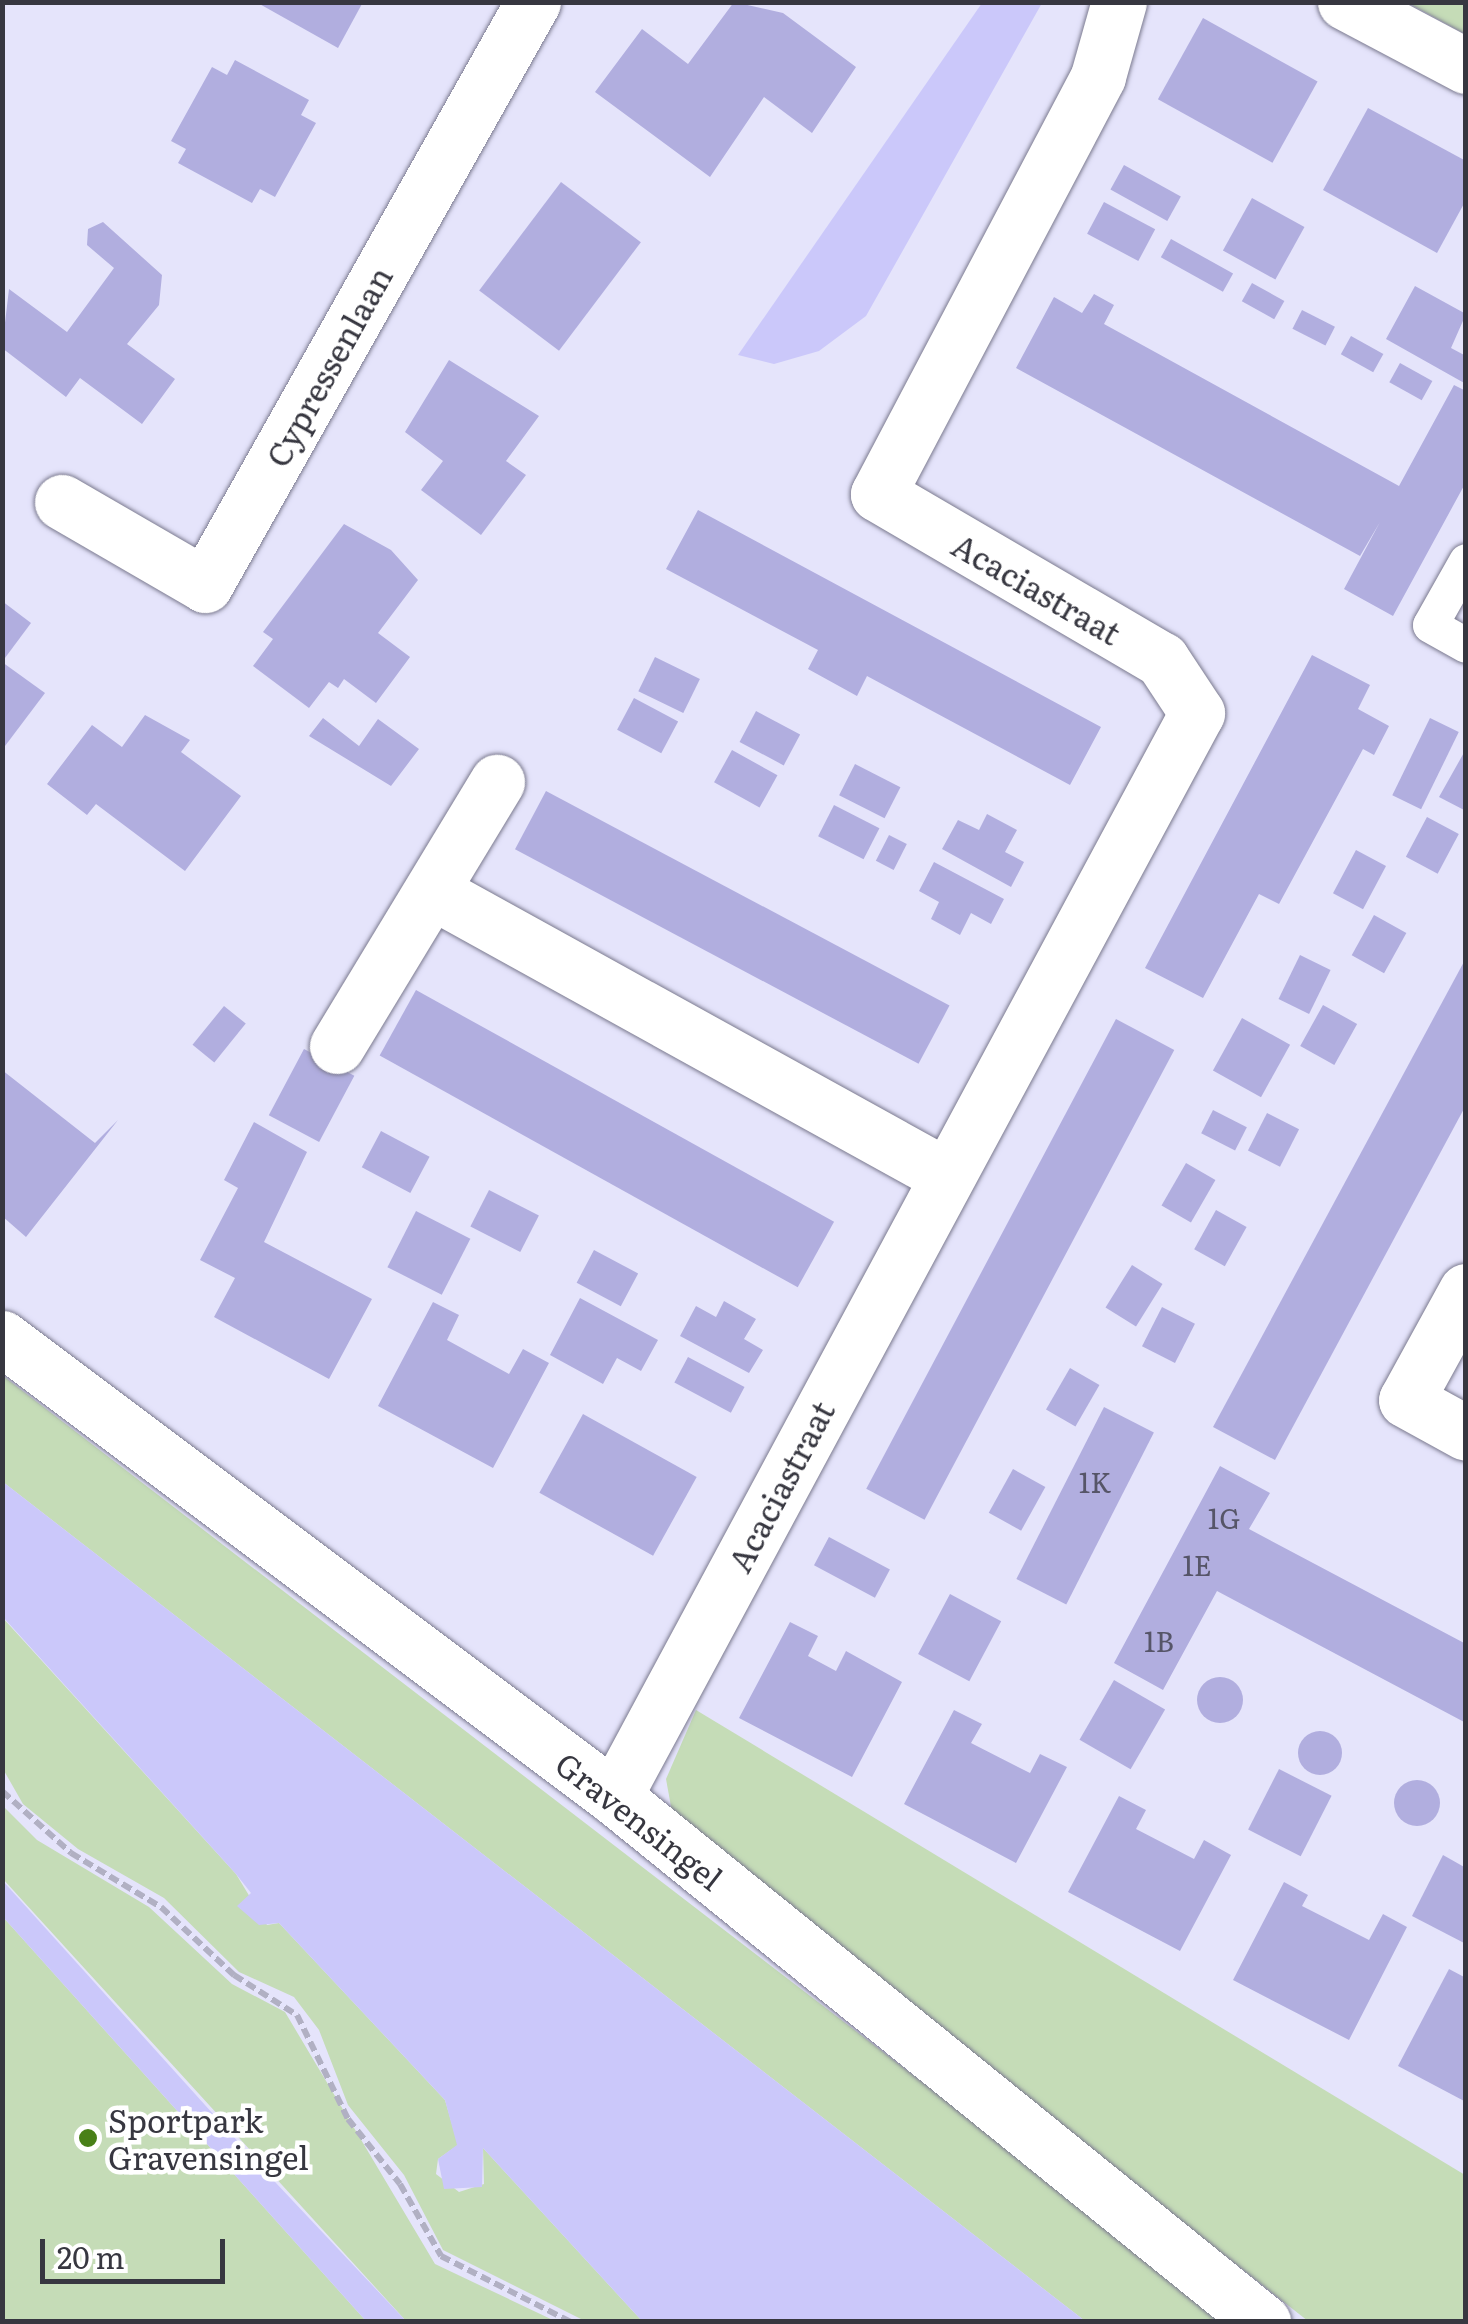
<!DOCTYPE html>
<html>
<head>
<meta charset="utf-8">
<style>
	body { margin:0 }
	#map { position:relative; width:1468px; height:2324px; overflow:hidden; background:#e5e4fb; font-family:Literata,serif }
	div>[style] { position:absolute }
	.green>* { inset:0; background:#c5dcb7 }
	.water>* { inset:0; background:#cbc8fa }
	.building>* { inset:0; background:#b1aedf; transform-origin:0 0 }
	.round { border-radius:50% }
	.path>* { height:6px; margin-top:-3px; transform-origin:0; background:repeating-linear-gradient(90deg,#b1b0c3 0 10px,transparent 0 15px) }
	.roads { filter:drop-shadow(0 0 2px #7b7a8f) drop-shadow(0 0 2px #7b7a8f) }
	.lane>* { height:35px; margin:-17.5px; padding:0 17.5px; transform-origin:17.5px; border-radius:17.5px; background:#fff }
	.street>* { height:55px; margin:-27.5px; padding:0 27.5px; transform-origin:27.5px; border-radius:27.5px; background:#fff }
	.secondary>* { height:55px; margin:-27.5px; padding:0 27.5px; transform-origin:27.5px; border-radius:27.5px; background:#fff }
	.dots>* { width:28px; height:28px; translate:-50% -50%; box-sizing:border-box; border:5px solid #fff; border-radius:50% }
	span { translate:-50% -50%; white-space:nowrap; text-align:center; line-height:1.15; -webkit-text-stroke:9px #fff; paint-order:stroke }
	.number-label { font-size:28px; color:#565568 }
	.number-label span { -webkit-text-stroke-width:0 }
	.street-label { font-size:32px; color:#373740 }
	.poi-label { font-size:32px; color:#373740 }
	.left { translate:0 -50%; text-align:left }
	.frame { position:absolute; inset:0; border:5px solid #373740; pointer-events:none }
	.scale { position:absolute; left:40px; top:2239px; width:185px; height:45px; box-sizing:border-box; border:5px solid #373740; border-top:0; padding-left:12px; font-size:30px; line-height:35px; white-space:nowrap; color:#373740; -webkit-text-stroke:8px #fff; paint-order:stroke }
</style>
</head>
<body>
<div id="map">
	<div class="green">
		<div style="clip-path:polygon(1408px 3px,1465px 3px,1465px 34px)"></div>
		<div style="clip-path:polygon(2px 1375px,1012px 2151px,1228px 2321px,1085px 2321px,3px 1482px)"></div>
		<div style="clip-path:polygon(2px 1617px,236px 1874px,267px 1925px,279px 1923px,445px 2100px,458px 2145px,438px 2159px,436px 2174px,459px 2192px,484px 2184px,483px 2148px,642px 2321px,585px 2321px,443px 2250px,404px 2175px,348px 2105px,319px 2030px,294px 1997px,239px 1972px,164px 1898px,78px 1849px,23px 1804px,3px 1769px)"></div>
		<div style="clip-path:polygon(696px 1710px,1465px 2175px,1465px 2321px,1308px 2321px,674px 1823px,666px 1779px)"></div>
		<div style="clip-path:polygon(2px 1805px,37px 1840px,149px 1907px,232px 1984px,285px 2012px,435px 2264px,555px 2321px,406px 2321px,3px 1879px)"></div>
		<div style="clip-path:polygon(3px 1917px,366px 2321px,3px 2321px)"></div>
	</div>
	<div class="water">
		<div style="clip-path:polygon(982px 3px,1042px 3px,866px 316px,819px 351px,774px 364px,738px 355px)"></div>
		<div style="clip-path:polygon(2px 1482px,3px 1482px,1085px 2321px,642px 2321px,483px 2148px,482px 2187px,444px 2189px,438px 2159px,457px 2145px,445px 2100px,279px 1923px,259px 1925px,237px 1906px,251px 1893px,236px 1874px,3px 1617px)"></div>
		<div style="clip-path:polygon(2px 1880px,260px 2166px,406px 2321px,366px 2321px,3px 1917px)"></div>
	</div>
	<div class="building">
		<div style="clip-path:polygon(256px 2px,363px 2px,338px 48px)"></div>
		<div style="clip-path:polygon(734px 2px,783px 13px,856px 67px,812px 133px,764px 97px,710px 177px,595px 92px,642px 29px,688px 64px)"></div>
		<div style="left:1203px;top:18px;width:131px;height:93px;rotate:29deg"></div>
		<div style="clip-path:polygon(235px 60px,309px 100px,301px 115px,316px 123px,275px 197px,260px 189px,252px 203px,178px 163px,186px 149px,171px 141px,212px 67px,227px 75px)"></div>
		<div style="clip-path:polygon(1368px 108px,1466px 161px,1466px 200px,1437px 253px,1323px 190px)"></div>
		<div style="left:1124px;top:165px;width:65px;height:28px;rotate:29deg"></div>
		<div style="left:561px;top:182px;width:100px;height:136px;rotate:37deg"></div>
		<div style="left:1252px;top:198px;width:60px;height:60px;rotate:29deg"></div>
		<div style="left:1104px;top:202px;width:58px;height:36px;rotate:28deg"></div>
		<div style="clip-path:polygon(103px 222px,162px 275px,159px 305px,127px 344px,175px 379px,142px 424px,80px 378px,66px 397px,2px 348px,9px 289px,67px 332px,114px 268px,87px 245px,88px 229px)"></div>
		<div style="left:1171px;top:239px;width:71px;height:21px;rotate:29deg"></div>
		<div style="left:1252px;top:283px;width:37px;height:21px;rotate:29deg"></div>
		<div style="clip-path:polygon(1415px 286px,1466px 314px,1451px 348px,1466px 356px,1466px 384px,1386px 339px)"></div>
		<div style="clip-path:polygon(1094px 294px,1114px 305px,1104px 324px,1399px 486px,1454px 385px,1466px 391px,1466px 482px,1393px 616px,1344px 589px,1380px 522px,1360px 556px,1016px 368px,1054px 297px,1082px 313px)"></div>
		<div style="left:1302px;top:310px;width:37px;height:21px;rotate:27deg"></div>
		<div style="left:1351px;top:336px;width:37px;height:21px;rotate:29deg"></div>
		<div style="clip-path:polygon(449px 360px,539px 416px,506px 461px,526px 475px,481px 535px,421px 490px,443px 461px,405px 432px)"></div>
		<div style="left:1400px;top:363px;width:37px;height:22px;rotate:29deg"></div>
		<div style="clip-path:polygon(698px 510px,1101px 727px,1070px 785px,867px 676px,857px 696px,808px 669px,818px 650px,666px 569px)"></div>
		<div style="clip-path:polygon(344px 524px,391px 550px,418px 580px,378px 633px,410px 657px,376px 703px,344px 679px,338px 688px,329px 682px,309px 708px,253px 666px,273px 639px,263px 632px)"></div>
		<div style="clip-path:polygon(2px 601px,31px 623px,2px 662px)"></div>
		<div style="clip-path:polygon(1312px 655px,1370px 685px,1358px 709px,1389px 726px,1374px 755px,1363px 749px,1279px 904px,1259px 894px,1203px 998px,1145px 968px)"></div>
		<div style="left:655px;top:657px;width:50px;height:38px;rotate:26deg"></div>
		<div style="clip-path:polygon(2px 662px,45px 693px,2px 750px)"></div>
		<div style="left:634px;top:698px;width:50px;height:36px;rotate:28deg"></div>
		<div style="left:756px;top:711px;width:50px;height:35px;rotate:28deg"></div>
		<div style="clip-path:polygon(145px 715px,190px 740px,181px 752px,241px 796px,185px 871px,96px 804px,87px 815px,47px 784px,92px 725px,122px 747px)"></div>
		<div style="clip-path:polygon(323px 718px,359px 746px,378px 719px,419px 749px,391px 786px,309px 736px)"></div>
		<div style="left:1430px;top:718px;width:32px;height:86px;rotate:26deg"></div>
		<div style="clip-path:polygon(1466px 749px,1466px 811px,1439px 797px)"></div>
		<div style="left:732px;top:750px;width:52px;height:37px;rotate:29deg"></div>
		<div style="left:855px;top:764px;width:51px;height:35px;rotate:27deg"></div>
		<div style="left:546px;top:791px;width:457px;height:66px;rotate:28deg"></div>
		<div style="left:834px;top:805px;width:51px;height:35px;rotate:27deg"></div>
		<div style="clip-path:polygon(987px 814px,1017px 830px,1005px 852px,1024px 862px,1011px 887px,942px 849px,958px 820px,979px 830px)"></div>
		<div style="left:1427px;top:817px;width:36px;height:45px;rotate:28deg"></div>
		<div style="left:889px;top:835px;width:20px;height:29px;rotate:27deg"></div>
		<div style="left:1356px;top:850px;width:34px;height:49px;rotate:28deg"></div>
		<div style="clip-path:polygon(934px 862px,1004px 899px,991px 924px,971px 913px,960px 935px,931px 919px,939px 902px,919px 891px)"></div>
		<div style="left:1374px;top:915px;width:37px;height:46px;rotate:29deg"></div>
		<div style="left:1300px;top:955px;width:34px;height:49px;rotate:26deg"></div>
		<div style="clip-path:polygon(1466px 958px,1466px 1105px,1275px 1460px,1213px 1427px)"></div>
		<div style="left:416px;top:990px;width:478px;height:75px;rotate:29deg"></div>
		<div style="left:1323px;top:1005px;width:39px;height:47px;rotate:29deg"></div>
		<div style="left:224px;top:1006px;width:28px;height:50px;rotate:39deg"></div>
		<div style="left:1242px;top:1018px;width:55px;height:60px;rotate:29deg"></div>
		<div style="left:1116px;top:1019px;width:66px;height:532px;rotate:28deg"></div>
		<div style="left:304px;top:1049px;width:57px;height:75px;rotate:28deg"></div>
		<div style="clip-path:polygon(2px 1070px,95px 1143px,118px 1120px,26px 1237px,2px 1216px)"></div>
		<div style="left:1213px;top:1110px;width:38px;height:26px;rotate:27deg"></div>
		<div style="left:1267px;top:1113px;width:36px;height:42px;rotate:27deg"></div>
		<div style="clip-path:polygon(254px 1122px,307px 1152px,264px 1242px,372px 1299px,329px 1379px,214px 1317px,235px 1278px,200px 1260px,238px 1188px,224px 1180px)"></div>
		<div style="left:381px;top:1131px;width:55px;height:41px;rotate:28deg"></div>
		<div style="left:1186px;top:1163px;width:34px;height:49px;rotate:30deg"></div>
		<div style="left:489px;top:1190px;width:56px;height:41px;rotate:27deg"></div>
		<div style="left:1216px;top:1210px;width:35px;height:45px;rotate:29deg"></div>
		<div style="left:416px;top:1211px;width:61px;height:63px;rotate:27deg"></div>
		<div style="left:594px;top:1250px;width:50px;height:37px;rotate:28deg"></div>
		<div style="left:1132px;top:1265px;width:36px;height:50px;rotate:32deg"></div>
		<div style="clip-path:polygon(580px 1298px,658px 1340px,641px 1371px,617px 1358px,603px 1384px,550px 1355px)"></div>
		<div style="clip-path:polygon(724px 1301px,756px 1319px,744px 1339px,763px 1350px,749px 1373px,680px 1336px,696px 1306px,716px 1317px)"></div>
		<div style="clip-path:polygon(433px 1302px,459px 1315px,447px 1340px,509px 1374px,523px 1349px,549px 1363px,493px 1468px,378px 1406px)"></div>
		<div style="left:1162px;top:1307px;width:37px;height:44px;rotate:27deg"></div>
		<div style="left:688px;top:1357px;width:64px;height:29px;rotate:28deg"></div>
		<div style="left:1070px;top:1368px;width:34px;height:48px;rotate:30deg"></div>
		<div style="left:1104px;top:1407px;width:56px;height:193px;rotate:27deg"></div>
		<div style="left:583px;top:1414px;width:130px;height:90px;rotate:29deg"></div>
		<div style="clip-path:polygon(1220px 1466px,1270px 1493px,1249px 1529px,1466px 1644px,1466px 1723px,1217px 1591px,1163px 1690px,1114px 1663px)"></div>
		<div style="left:1013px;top:1469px;width:37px;height:50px;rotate:29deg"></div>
		<div style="left:829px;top:1537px;width:69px;height:32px;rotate:28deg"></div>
		<div style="left:950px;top:1594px;width:58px;height:68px;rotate:28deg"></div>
		<div style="clip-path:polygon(790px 1622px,818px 1636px,808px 1656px,836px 1671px,846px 1651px,902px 1682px,852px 1777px,739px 1718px)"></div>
		<div class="round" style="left:1197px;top:1677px;width:46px;height:46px"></div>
		<div style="left:1114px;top:1680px;width:59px;height:69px;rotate:30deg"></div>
		<div style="clip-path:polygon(954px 1710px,982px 1724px,971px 1743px,1030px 1773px,1040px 1754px,1067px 1767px,1016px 1863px,904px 1804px)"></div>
		<div class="round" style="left:1298px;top:1731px;width:44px;height:44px"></div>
		<div style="left:1279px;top:1769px;width:59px;height:68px;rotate:27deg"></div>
		<div class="round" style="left:1394px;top:1780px;width:46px;height:46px"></div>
		<div style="clip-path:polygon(1119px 1796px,1146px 1810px,1136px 1829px,1194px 1859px,1204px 1840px,1231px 1855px,1180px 1951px,1068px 1892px)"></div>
		<div style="clip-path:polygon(1443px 1855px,1466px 1868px,1466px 1944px,1412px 1916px)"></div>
		<div style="clip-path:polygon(1284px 1882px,1308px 1895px,1302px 1906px,1369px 1940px,1383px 1914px,1407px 1927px,1349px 2040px,1233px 1980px)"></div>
		<div style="clip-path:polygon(1449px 1969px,1466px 1978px,1466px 2102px,1398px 2066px)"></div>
	</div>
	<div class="path">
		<div style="left:2px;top:1791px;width:93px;rotate:41.9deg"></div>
		<div style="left:71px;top:1853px;width:105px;rotate:31deg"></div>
		<div style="left:161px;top:1907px;width:100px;rotate:43deg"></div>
		<div style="left:234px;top:1975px;width:75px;rotate:32.4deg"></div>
		<div style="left:297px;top:2015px;width:116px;rotate:63.9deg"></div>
		<div style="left:348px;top:2119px;width:83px;rotate:51.3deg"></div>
		<div style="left:400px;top:2184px;width:83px;rotate:60.3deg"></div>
		<div style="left:441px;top:2256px;width:146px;rotate:26.9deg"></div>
	</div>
	<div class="roads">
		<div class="lane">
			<div style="left:1466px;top:561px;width:73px;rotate:119.4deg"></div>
			<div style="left:1430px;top:625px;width:41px;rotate:29.1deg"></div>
		</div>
		<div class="street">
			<div style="left:1345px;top:2px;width:137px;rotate:27.9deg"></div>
			<div style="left:62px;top:502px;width:165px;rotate:30.1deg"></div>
			<div style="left:205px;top:585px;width:669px;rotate:-60.64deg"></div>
			<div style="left:435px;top:893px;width:583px;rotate:28.94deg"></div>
			<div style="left:337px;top:1046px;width:309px;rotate:-58.8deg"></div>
			<div style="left:1466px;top:1291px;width:124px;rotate:118.8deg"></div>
			<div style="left:1406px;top:1400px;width:68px;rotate:28.8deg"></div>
			<div style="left:614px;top:1797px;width:1231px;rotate:-61.73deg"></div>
			<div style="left:1197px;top:713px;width:64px;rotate:-123.4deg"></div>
			<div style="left:1162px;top:660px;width:329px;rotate:-149.7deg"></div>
			<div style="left:878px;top:494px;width:472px;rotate:-62.2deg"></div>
			<div style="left:1098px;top:76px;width:77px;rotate:-74.2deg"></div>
		</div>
		<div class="secondary">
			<div style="left:2px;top:1338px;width:765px;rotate:36.87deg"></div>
			<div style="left:614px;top:1797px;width:835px;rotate:38.97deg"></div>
		</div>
	</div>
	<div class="dots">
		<div style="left:88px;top:2138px;background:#498018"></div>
	</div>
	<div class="number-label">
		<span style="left:1095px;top:1481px">1K</span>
		<span style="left:1224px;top:1517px">1G</span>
		<span style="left:1197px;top:1564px">1E</span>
		<span style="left:1159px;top:1640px">1B</span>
	</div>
	<div class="street-label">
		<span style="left:328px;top:366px;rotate:-61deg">Cypressenlaan</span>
		<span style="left:1037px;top:588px;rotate:30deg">Acaciastraat</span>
		<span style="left:780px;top:1486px;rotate:-62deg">Acaciastraat</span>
		<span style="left:640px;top:1820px;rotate:38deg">Gravensingel</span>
	</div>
	<div class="poi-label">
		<span class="left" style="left:108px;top:2138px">Sportpark<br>Gravensingel</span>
	</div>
	<div class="frame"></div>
	<div class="scale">20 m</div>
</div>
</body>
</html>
